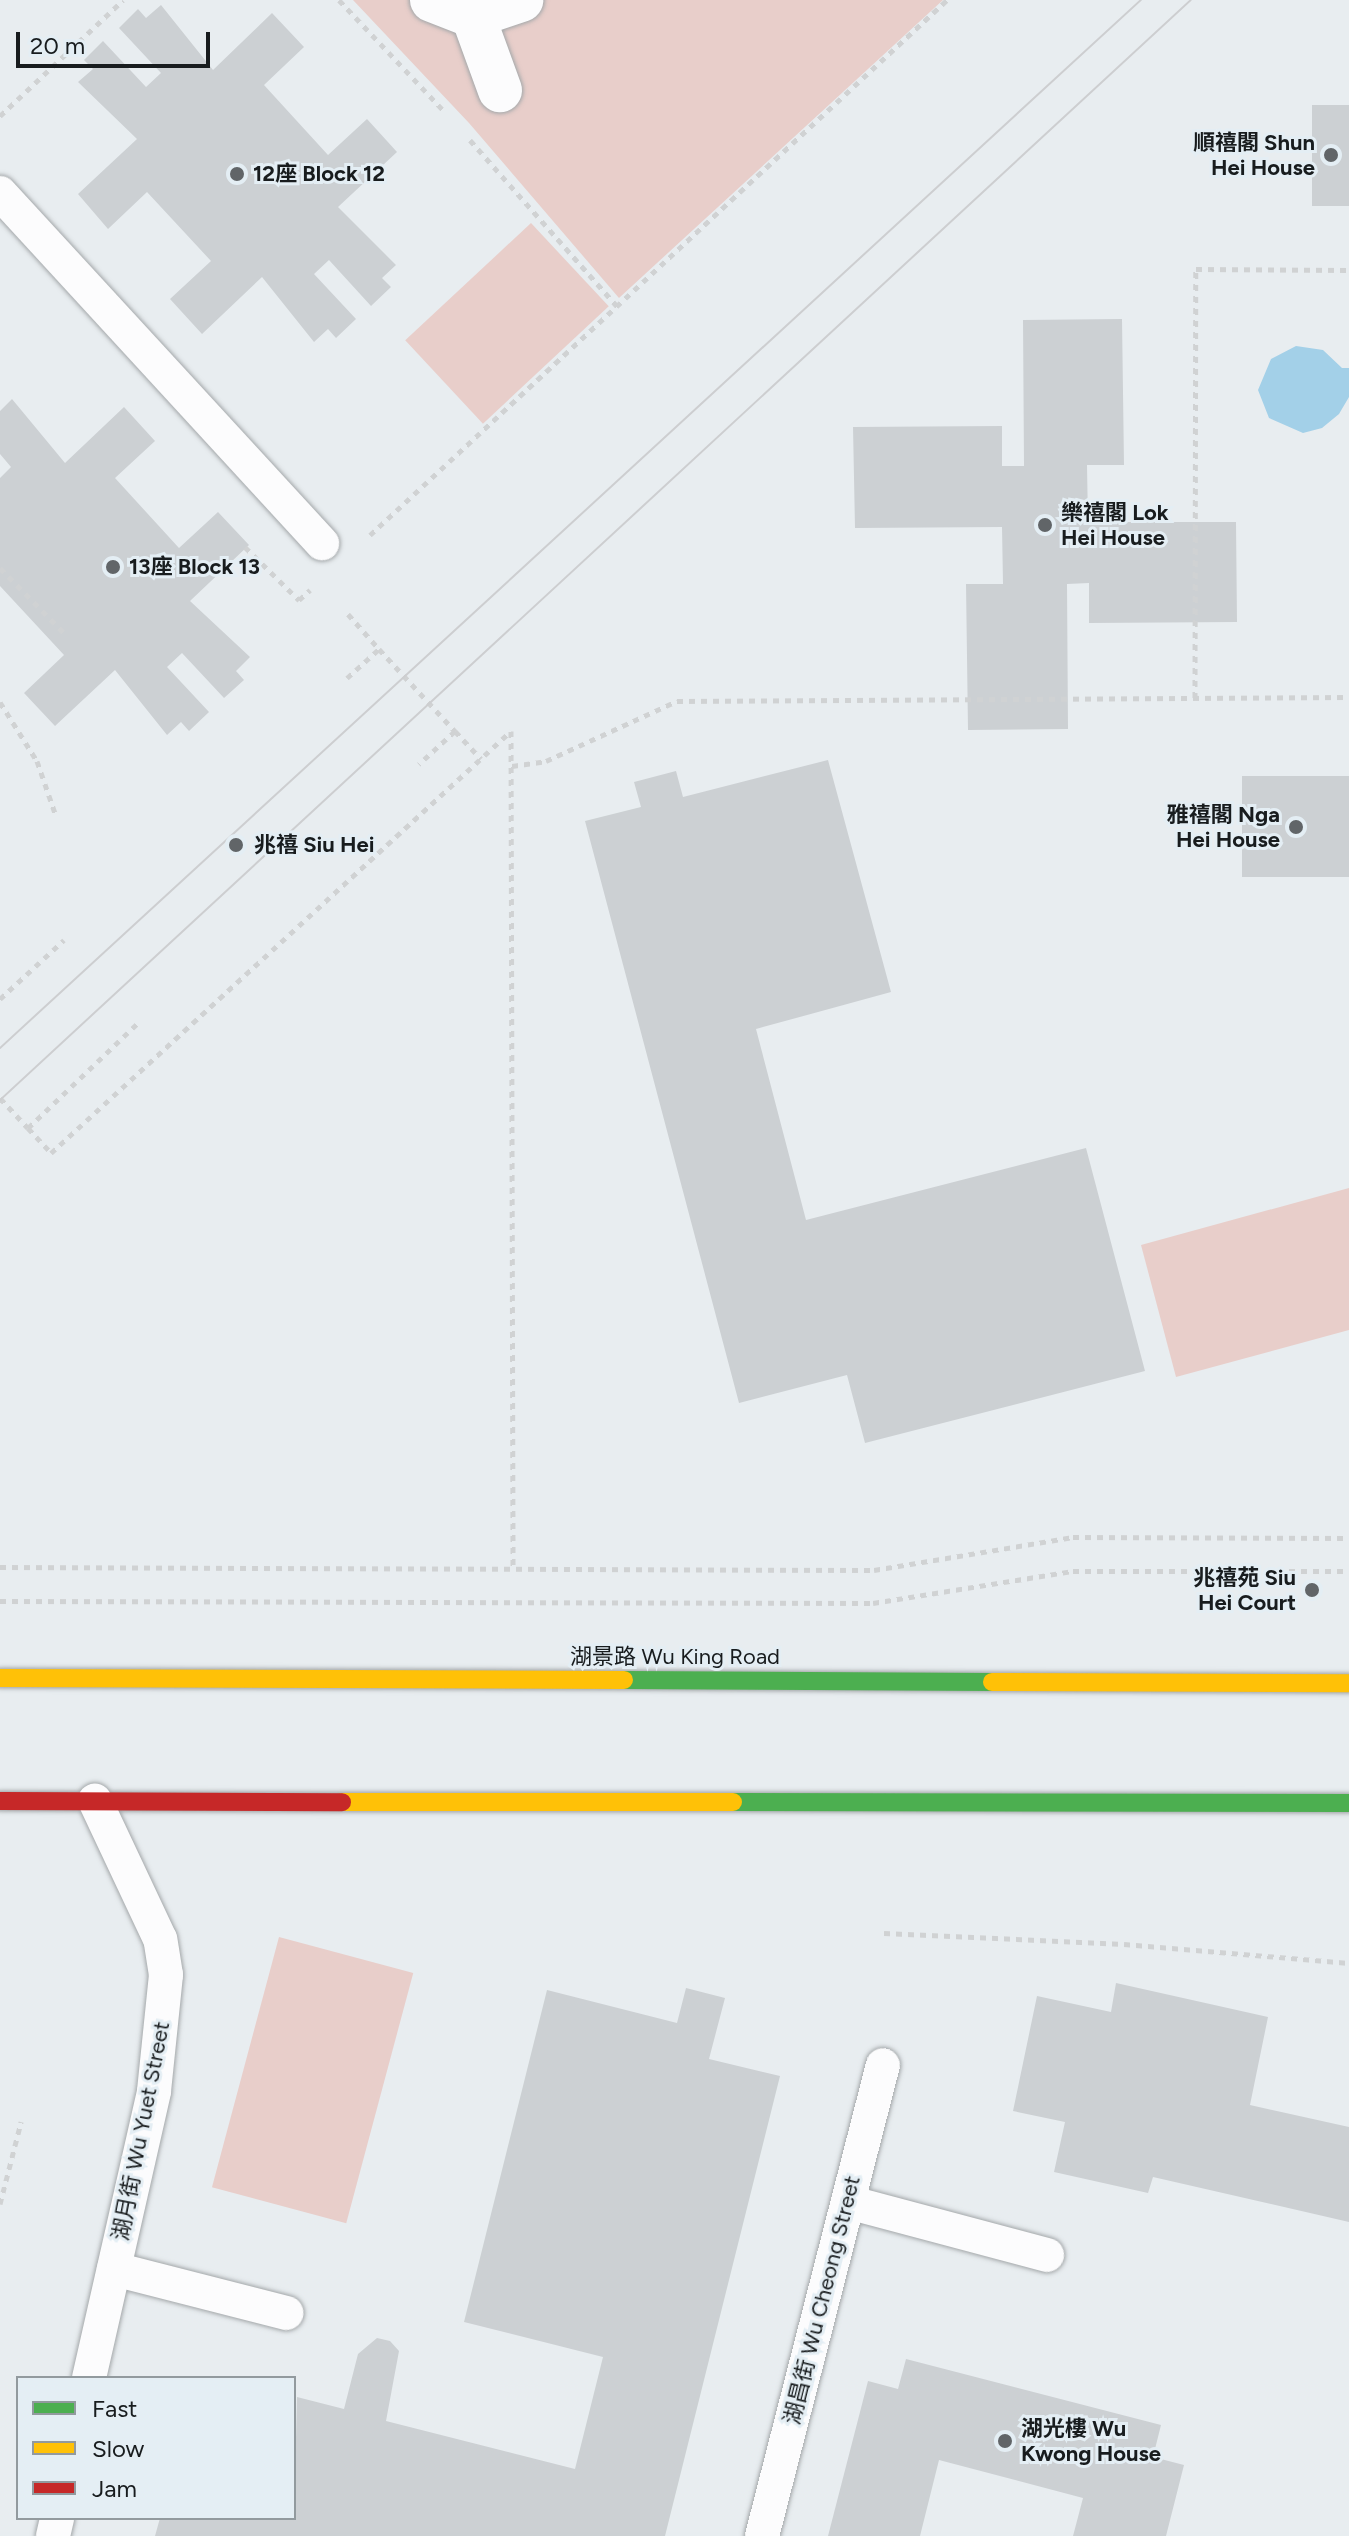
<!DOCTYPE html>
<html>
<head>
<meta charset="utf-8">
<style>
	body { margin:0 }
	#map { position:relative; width:1349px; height:2536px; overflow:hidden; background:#e8edf0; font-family:Figtree,"Noto Sans TC",sans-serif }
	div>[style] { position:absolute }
	.green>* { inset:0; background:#e8ceca; transform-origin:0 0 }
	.water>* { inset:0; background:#a3d0e8 }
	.building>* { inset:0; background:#ccd0d3; transform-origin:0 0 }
	.path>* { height:5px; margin-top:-2.5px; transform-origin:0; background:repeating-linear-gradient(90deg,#d0d2d3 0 6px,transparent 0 12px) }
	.roads { filter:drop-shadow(0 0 2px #a4a8aa) drop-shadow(0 0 2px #a4a8aa) }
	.lane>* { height:34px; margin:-17px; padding:0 17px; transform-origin:17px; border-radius:17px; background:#fcfcfd }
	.street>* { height:44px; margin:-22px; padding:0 22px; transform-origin:22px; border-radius:22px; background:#fcfcfd }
	.fast>* { height:18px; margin:-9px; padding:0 9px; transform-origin:9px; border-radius:9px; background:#4caf50 }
	.slow>* { height:18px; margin:-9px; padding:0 9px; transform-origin:9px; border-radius:9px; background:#ffc107 }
	.jam>* { height:18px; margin:-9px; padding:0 9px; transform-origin:9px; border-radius:9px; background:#c62828 }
	.tram>* { height:2px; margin:-1px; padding:0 1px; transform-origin:1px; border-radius:1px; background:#cdced0 }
	.dots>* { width:22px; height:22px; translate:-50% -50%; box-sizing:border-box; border:4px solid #e4eef4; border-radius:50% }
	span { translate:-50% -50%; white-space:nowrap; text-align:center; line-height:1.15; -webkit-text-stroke:6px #e4eef4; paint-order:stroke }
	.poi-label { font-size:22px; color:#181c1e; font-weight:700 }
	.right { translate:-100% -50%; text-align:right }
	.left { translate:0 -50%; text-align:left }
	.street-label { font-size:22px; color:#181c1e }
	.legend { position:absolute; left:16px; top:2376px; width:280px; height:144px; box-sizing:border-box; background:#e4eef4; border:2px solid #929a9e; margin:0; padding:10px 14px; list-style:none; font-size:24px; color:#181c1e }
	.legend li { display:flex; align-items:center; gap:16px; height:40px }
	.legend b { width:40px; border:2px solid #929a9e }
	.scale { position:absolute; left:16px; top:32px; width:194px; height:36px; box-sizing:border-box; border:4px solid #181c1e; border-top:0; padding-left:10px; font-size:24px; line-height:28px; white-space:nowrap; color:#181c1e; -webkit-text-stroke:6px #e4eef4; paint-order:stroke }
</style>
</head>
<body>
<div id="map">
	<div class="green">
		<div style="clip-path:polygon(353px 0,943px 0,619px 298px,469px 123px)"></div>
		<div style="left:531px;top:223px;width:114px;height:172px;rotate:47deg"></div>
		<div style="clip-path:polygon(1349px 1188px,1349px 1330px,1176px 1377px,1141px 1245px)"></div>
		<div style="left:279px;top:1937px;width:139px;height:259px;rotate:15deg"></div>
	</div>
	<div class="water">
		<div style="clip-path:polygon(1296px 346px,1323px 350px,1342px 368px,1349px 368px,1349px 397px,1339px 414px,1322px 428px,1303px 433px,1269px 418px,1258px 390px,1271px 359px)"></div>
	</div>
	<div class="building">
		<div style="clip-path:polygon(161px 5px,213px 70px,272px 13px,304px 47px,264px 85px,328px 155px,367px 119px,397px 152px,338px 207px,396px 265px,382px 278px,391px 287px,371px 306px,329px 260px,314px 274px,356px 319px,336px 338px,328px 329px,314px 342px,262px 277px,202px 334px,170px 299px,211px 261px,147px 192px,108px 229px,78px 194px,137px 139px,78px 82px,93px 69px,84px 60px,103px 41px,146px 87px,161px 73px,119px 28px,138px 9px,146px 18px)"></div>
		<div style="left:1312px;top:105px;width:37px;height:101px"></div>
		<div style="clip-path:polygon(1122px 319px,1124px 465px,1087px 465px,1088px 522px,1236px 522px,1237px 622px,1089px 623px,1089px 583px,1067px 584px,1068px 729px,968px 730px,966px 584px,1003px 584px,1002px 527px,855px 528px,853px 427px,1002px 426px,1002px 466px,1024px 466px,1023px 320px)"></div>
		<div style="clip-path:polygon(12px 399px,65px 463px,124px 407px,155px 441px,115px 478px,179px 548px,218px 512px,249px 545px,190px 601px,250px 657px,236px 671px,244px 680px,224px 698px,182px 653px,167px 667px,209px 712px,189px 731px,181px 722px,167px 735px,115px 670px,55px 726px,24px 693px,64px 655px,0 586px,0 478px,11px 467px,0 454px,0 411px)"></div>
		<div style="clip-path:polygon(828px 760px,891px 992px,756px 1029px,806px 1220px,1086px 1148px,1145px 1371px,865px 1443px,847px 1375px,739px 1403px,585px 821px,641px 807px,634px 782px,676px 771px,683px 797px)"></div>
		<div style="left:1349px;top:776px;width:101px;height:107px;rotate:90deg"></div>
		<div style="clip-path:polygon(1116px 1983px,1268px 2017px,1250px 2105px,1349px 2127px,1349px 2222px,1153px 2177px,1148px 2193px,1054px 2172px,1065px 2122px,1013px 2111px,1037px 1996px,1111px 2012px)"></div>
		<div style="clip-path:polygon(686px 1988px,725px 1998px,709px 2059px,780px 2076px,665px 2536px,155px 2536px,160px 2518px,294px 2518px,297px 2397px,344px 2409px,358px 2354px,377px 2338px,390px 2341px,399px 2351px,386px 2421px,575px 2469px,603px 2357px,464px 2322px,547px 1990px,677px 2023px)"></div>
		<div style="clip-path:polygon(906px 2359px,1161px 2425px,1153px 2457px,1184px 2465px,1166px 2536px,1073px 2536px,1083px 2498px,939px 2460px,920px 2536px,828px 2536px,868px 2381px,898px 2389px)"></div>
	</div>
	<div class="path">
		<div style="left:339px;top:0;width:154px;rotate:46.6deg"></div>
		<div style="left:0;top:116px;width:169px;rotate:-43.3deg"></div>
		<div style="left:470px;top:140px;width:223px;rotate:48.5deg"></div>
		<div style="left:370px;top:535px;width:787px;rotate:-42.84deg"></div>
		<div style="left:245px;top:547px;width:76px;rotate:44.5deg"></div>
		<div style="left:299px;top:600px;width:15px;rotate:-42deg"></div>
		<div style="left:0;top:568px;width:91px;rotate:45.4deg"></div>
		<div style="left:348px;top:614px;width:47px;rotate:48.5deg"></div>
		<div style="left:347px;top:678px;width:43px;rotate:-42.2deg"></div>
		<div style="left:379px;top:649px;width:112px;rotate:47.2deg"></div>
		<div style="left:455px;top:731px;width:49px;rotate:137.5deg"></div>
		<div style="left:1195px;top:698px;width:429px;rotate:-89.9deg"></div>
		<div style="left:1196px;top:269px;width:153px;rotate:0.4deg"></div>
		<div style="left:0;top:702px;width:70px;rotate:57.9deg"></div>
		<div style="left:37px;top:761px;width:58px;rotate:70.9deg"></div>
		<div style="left:455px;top:731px;width:38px;rotate:47deg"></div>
		<div style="left:512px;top:766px;width:34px;rotate:-8deg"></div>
		<div style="left:546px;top:761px;width:144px;rotate:-24.6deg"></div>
		<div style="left:677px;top:701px;width:672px;rotate:-0.34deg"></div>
		<div style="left:0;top:999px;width:87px;rotate:-42.7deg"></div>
		<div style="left:0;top:1098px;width:41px;rotate:47deg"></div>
		<div style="left:28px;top:1128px;width:153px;rotate:-43.7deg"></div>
		<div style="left:28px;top:1128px;width:34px;rotate:47deg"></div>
		<div style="left:51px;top:1153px;width:624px;rotate:-42.53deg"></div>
		<div style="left:511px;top:731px;width:838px;rotate:89.86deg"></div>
		<div style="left:0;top:1567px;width:874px;rotate:0.2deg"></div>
		<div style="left:874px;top:1570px;width:202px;rotate:-9.4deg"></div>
		<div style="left:1073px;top:1537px;width:276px;rotate:0.2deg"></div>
		<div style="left:0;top:1601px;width:873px;rotate:0.13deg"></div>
		<div style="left:873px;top:1603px;width:203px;rotate:-9.1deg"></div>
		<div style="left:1073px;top:1571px;width:276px"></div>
		<div style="left:884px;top:1933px;width:240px;rotate:2.6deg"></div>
		<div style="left:1124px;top:1944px;width:226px;rotate:4.8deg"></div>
		<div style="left:0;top:2204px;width:85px;rotate:-75.6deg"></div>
	</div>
	<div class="roads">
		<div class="lane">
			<div style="left:0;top:193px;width:476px;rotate:47.4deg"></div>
			<div style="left:848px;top:2202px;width:206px;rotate:14.9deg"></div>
			<div style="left:114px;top:2269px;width:178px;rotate:14.3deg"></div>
			<div style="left:89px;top:2378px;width:294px;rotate:-77.2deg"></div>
			<div style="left:154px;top:2091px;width:117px;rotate:-84.1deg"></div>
			<div style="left:166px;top:1975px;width:36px;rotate:-99deg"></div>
			<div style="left:160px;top:1939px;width:153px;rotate:-115.2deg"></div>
			<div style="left:53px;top:2536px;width:18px;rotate:-77deg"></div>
			<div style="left:762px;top:2536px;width:486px;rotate:-75.6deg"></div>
		</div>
		<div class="street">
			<div style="left:432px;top:0;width:44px;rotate:21.3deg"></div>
			<div style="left:473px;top:16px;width:51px;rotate:-18.4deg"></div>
			<div style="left:473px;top:16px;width:79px;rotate:70deg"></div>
		</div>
		<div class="fast">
			<div style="left:624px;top:1680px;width:368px;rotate:0.3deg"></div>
			<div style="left:733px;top:1802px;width:616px;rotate:0.09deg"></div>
		</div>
		<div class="slow">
			<div style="left:0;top:1678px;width:624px;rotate:0.18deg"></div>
			<div style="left:992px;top:1682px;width:357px;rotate:0.2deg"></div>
			<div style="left:342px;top:1802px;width:391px"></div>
		</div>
		<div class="jam">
			<div style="left:0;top:1801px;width:342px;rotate:0.2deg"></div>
		</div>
	</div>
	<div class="tram">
		<div style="left:0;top:1048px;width:1549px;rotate:-42.57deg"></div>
		<div style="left:0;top:1100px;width:1621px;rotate:-42.73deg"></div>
	</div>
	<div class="dots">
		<div style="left:1331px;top:155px;background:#616568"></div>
		<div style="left:237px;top:174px;background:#616568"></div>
		<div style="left:1045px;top:525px;background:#616568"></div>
		<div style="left:113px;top:567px;background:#616568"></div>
		<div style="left:1296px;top:827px;background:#616568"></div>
		<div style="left:236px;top:845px;background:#616568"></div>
		<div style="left:1312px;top:1590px;background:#616568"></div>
		<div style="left:1005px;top:2441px;background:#616568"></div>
	</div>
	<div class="poi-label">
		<span class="right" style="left:1315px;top:155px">順禧閣 Shun<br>Hei House</span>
		<span class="left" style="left:253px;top:174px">12座 Block 12</span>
		<span class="left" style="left:1061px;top:525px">樂禧閣 Lok<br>Hei House</span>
		<span class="left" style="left:129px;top:567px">13座 Block 13</span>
		<span class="right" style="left:1280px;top:827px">雅禧閣 Nga<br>Hei House</span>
		<span class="left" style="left:254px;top:845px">兆禧 Siu Hei</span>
		<span class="right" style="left:1296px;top:1590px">兆禧苑 Siu<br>Hei Court</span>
		<span class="left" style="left:1021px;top:2441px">湖光樓 Wu<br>Kwong House</span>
	</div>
	<div class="street-label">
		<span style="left:675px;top:1657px">湖景路 Wu King Road</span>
		<span style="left:141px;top:2131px;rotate:-79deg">湖月街 Wu Yuet Street</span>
		<span style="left:822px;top:2300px;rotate:-76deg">湖昌街 Wu Cheong Street</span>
	</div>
	<ul class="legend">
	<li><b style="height:10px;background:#4caf50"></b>Fast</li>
	<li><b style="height:10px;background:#ffc107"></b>Slow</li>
	<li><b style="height:10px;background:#c62828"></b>Jam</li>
	</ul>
	<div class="scale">20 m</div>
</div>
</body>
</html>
